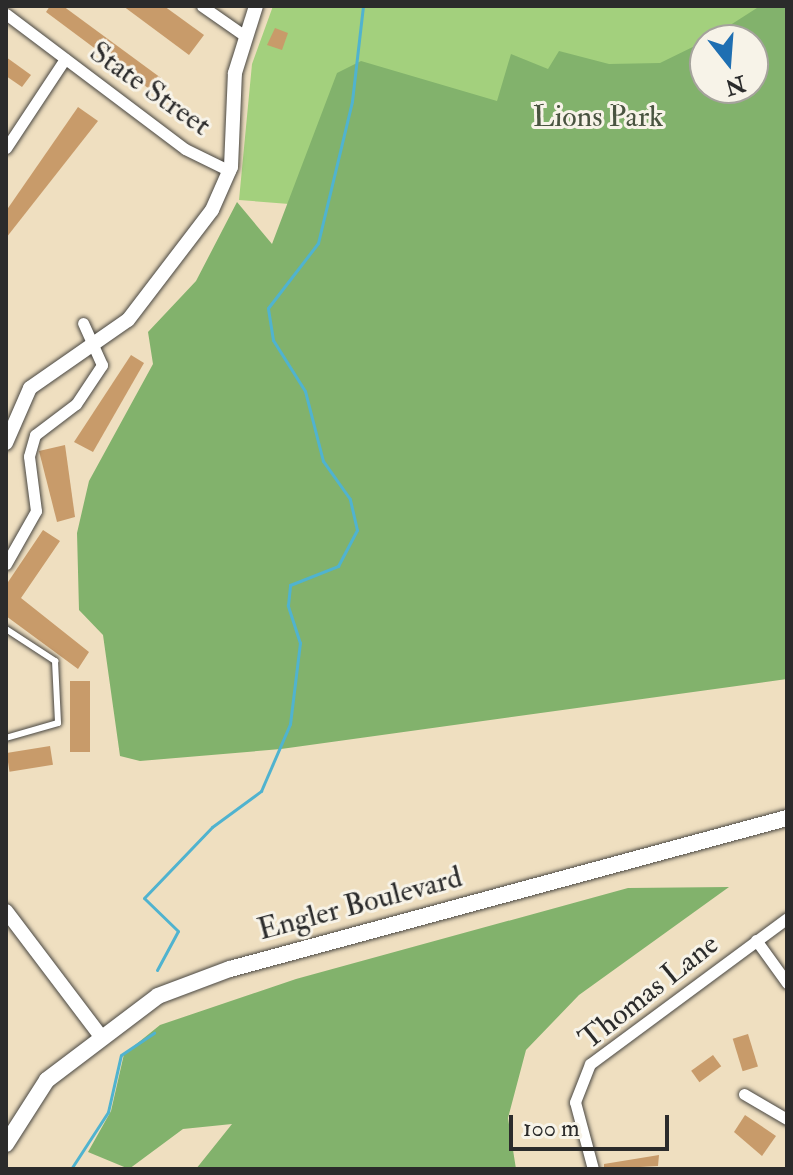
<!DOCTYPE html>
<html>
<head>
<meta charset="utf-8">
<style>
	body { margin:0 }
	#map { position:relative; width:793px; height:1175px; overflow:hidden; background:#efdfc0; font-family:"IM FELL Double Pica",serif }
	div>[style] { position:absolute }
	.green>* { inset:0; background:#a3d07d }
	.forest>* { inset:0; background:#82b26c }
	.stream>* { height:3px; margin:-1.5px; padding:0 1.5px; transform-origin:1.5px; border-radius:1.5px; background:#50b3cf }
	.building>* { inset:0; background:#c89b6a; transform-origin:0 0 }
	.roads { filter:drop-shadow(0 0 2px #484641) drop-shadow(0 0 2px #484641) }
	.service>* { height:6px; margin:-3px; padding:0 3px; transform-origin:3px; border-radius:3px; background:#fff }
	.minor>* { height:11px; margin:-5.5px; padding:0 5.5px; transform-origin:5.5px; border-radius:5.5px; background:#fff }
	.tertiary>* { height:14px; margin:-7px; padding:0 7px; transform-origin:7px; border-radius:7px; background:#fff }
	.secondary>* { height:16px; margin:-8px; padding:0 8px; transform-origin:8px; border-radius:8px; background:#fff }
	span { translate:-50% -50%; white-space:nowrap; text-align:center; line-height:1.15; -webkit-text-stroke:6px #f7f3e8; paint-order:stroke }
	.street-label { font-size:30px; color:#2b2b2b }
	.park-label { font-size:30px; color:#495440 }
	.frame { position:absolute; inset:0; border:8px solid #2b2b2b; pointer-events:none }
	.north { position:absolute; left:689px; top:24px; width:80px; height:80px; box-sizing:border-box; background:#f7f3e8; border:2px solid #a5a39c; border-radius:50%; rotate:163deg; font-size:22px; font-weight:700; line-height:32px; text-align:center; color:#2b2b2b }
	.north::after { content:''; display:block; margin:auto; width:28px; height:36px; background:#1f6fb2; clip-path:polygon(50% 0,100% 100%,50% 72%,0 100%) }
	.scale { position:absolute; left:509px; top:1115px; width:160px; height:36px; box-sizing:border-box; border:4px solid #2b2b2b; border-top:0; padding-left:10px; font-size:24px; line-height:28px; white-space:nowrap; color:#2b2b2b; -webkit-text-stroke:6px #f7f3e8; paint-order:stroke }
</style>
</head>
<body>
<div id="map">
	<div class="green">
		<div style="clip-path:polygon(evenodd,273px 6px,787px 6px,787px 243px,239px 200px,252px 64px,273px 6px,705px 40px,753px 40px,753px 88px,705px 88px,705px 40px)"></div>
	</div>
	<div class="forest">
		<div style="clip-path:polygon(760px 6px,787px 6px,787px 679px,281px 749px,140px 761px,120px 756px,103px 635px,79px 610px,77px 533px,89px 481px,153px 364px,148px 332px,196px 281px,237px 202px,272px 244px,337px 73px,361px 61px,497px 101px,511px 54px,548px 69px,559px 51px,609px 64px,660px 63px,705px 41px,705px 88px,753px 88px,753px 40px,707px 40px)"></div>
		<div style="clip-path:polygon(729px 887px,579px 995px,526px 1050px,508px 1118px,516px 1169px,196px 1169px,232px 1124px,183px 1129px,129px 1169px,88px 1152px,111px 1111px,124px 1054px,160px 1025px,296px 979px,628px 888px)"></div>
	</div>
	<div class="stream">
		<div style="left:157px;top:970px;width:44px;rotate:-61.7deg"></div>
		<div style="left:178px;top:931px;width:47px;rotate:-135.9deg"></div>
		<div style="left:144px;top:898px;width:98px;rotate:-46.2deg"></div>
		<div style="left:212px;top:827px;width:61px;rotate:-36.3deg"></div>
		<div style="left:261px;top:791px;width:73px;rotate:-66.6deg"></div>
		<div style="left:290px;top:724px;width:82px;rotate:-83deg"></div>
		<div style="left:300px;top:643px;width:40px;rotate:-108deg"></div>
		<div style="left:288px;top:605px;width:20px;rotate:-84deg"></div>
		<div style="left:290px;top:585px;width:52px;rotate:-21.6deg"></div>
		<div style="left:338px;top:566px;width:41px;rotate:-62.2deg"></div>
		<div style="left:357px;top:530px;width:32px;rotate:-103deg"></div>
		<div style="left:350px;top:499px;width:47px;rotate:-125.4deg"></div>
		<div style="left:323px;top:461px;width:72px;rotate:-104.4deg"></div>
		<div style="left:305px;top:391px;width:60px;rotate:-122.1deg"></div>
		<div style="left:273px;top:340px;width:32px;rotate:-99deg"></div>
		<div style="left:268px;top:308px;width:82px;rotate:-52.4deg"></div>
		<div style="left:318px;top:243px;width:146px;rotate:-76.5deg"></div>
		<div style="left:352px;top:101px;width:96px;rotate:-83.4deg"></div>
		<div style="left:71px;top:1169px;width:68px;rotate:-57deg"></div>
		<div style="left:108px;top:1112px;width:58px;rotate:-77.2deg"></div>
		<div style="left:121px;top:1055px;width:40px;rotate:-34deg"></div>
	</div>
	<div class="building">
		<div style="clip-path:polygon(50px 6px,63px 6px,161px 78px,152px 91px,46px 12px)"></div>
		<div style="clip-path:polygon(123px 6px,164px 6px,204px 35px,189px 55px)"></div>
		<div style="clip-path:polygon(275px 28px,288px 33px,282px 50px,267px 45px)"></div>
		<div style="clip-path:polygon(6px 57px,31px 75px,22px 87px,6px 76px)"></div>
		<div style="clip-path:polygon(78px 107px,98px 121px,6px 238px,6px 211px)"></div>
		<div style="clip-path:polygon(131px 355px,144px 363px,93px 452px,74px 442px)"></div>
		<div style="clip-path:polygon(65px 445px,75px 517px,57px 522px,39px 451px)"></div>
		<div style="clip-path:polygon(43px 530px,60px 541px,21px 598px,89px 652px,78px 669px,6px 616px,6px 585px)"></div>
		<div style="left:70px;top:681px;width:20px;height:71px"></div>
		<div style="left:50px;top:746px;width:19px;height:44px;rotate:81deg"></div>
		<div style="left:748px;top:1034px;width:34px;height:16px;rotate:73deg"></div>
		<div style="left:713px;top:1055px;width:14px;height:27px;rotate:54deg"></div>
		<div style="clip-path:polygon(745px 1115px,776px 1136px,762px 1156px,734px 1132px)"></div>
		<div style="clip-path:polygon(659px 1155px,658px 1166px,604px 1169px,604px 1164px)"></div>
	</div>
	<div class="roads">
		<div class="service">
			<div style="left:6px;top:629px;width:59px;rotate:33.1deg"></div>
			<div style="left:55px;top:661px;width:62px;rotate:87.2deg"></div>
			<div style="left:58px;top:723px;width:54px;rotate:163.9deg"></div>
		</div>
		<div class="minor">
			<div style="left:202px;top:6px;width:52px;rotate:34.9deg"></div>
			<div style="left:6px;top:14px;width:224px;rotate:37deg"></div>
			<div style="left:185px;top:149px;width:50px;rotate:26.1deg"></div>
			<div style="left:6px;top:148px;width:107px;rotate:-56.5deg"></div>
			<div style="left:6px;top:564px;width:61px;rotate:-60.5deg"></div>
			<div style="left:36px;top:511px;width:55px;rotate:-97.3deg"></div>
			<div style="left:29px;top:456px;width:22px;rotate:-74deg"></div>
			<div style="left:35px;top:435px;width:51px;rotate:-37.1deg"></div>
			<div style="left:76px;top:404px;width:47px;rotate:-56.3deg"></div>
			<div style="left:102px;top:365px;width:46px;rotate:-114.3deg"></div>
			<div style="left:756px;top:940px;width:53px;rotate:54.2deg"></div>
			<div style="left:744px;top:1094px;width:50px;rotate:30.2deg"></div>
			<div style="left:593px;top:1169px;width:69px;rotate:-105deg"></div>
			<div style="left:575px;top:1102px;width:41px;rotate:-68.5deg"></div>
			<div style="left:590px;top:1064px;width:245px;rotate:-36.5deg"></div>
		</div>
		<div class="tertiary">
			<div style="left:6px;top:443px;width:60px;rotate:-66.4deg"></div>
			<div style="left:30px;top:388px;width:119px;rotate:-34.8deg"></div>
			<div style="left:128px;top:320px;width:138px;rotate:-52.6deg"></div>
			<div style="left:212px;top:210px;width:47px;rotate:-66.2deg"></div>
			<div style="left:231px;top:167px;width:94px;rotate:-87.6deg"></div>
			<div style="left:235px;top:73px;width:70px;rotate:-72.6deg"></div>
			<div style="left:6px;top:911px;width:154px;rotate:52.9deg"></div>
		</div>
		<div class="secondary">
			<div style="left:6px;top:1144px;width:76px;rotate:-57.4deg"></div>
			<div style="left:47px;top:1080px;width:139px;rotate:-37.1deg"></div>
			<div style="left:158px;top:996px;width:77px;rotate:-20.6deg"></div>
			<div style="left:230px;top:969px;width:577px;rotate:-15.17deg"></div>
		</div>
	</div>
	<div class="street-label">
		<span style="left:150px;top:89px;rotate:35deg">State Street</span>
		<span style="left:360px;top:904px;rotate:-15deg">Engler Boulevard</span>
		<span style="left:649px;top:992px;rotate:-38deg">Thomas Lane</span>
	</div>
	<div class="park-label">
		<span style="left:598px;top:117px">Lions Park</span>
	</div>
	<div class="frame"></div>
	<div class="north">N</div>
	<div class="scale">100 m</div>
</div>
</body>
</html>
